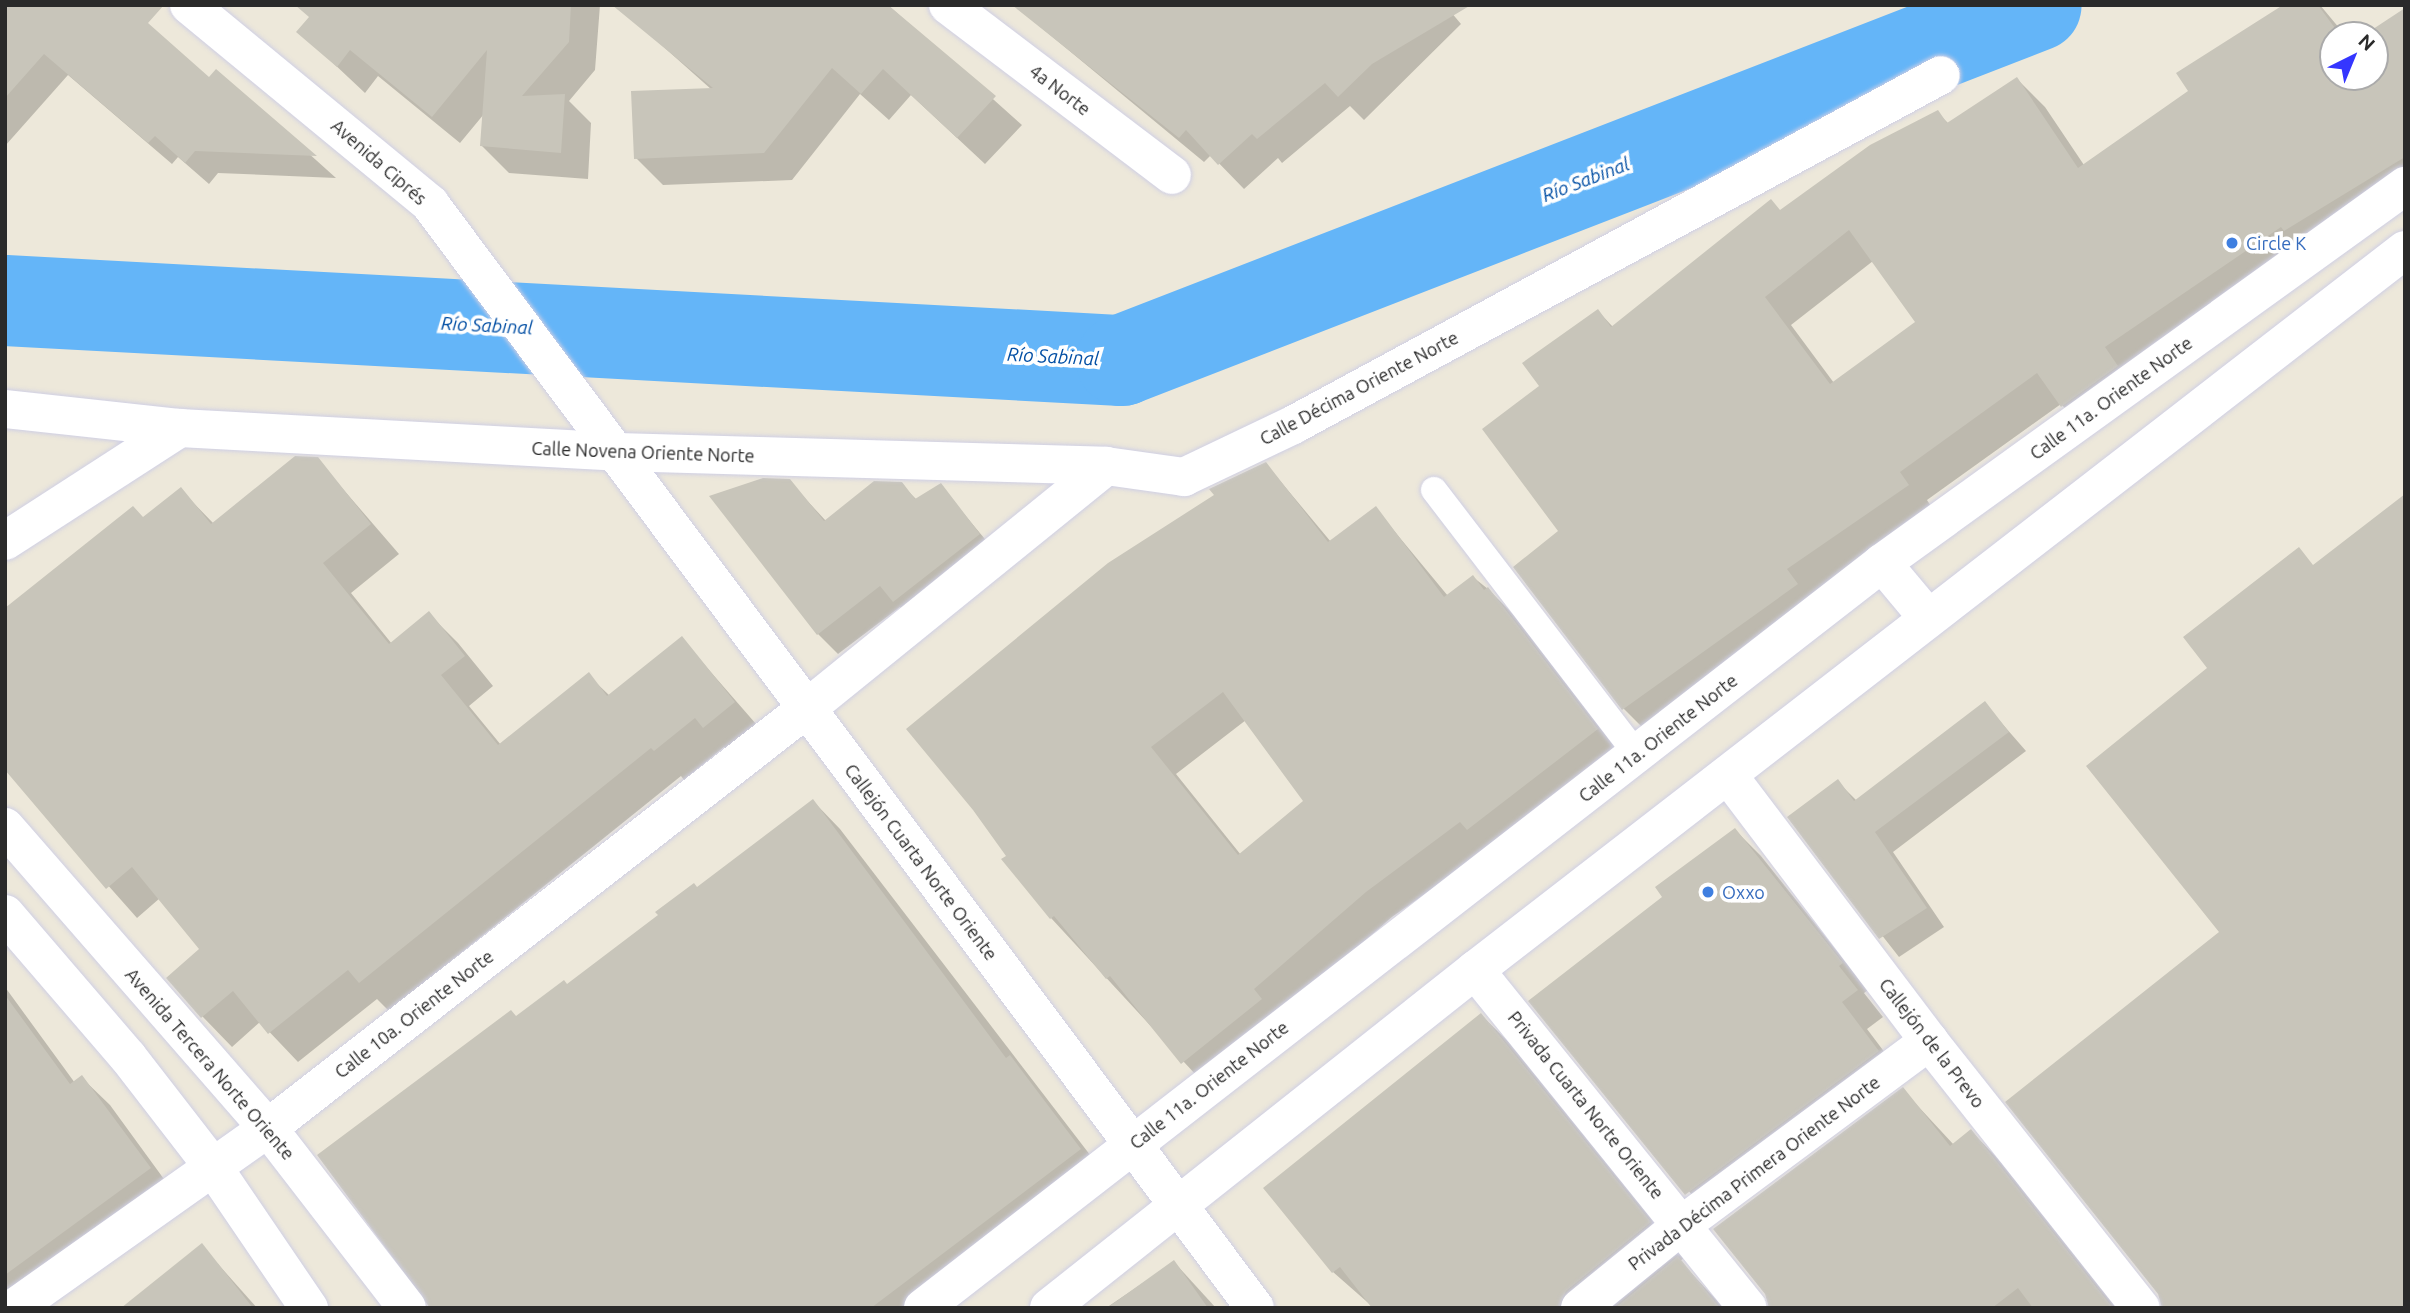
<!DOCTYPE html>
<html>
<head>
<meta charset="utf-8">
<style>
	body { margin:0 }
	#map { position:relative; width:2410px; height:1313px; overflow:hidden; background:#ede8da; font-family:Ubuntu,sans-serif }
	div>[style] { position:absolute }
	.shadow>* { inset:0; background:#0003 }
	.river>* { height:91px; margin:-45.5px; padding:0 45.5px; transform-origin:45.5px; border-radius:45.5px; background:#64b5f8 }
	.building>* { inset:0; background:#c8c5ba }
	.roads { filter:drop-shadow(0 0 2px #cfcfe4) drop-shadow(0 0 2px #cfcfe4) }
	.lane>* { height:26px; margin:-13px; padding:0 13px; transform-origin:13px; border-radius:13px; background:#fff }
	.street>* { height:38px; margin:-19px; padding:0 19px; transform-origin:19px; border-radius:19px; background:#fff }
	.secondary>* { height:38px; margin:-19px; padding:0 19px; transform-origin:19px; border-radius:19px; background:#fff }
	.dots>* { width:19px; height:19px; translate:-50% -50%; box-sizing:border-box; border:4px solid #fff; border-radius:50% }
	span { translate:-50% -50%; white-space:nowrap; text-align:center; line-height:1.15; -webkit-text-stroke:7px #fff; paint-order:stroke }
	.street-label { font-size:18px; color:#2a2a2a }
	.shop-label { font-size:18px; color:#366cbe }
	.left { translate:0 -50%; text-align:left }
	.water-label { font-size:19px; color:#034fa4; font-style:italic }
	.frame { position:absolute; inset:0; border:7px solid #2a2a2a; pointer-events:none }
	.north { position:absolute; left:2319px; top:21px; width:70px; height:70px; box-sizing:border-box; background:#fff; border:2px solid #aaa; border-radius:50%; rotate:43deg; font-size:19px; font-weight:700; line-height:28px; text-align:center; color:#2a2a2a }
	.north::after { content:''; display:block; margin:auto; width:24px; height:32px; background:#3536ff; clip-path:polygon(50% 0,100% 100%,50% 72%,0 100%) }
</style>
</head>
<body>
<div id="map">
	<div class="shadow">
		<div style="clip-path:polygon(5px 5px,209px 80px,217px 71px,336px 178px,218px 173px,209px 184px,178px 157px,172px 164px,68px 75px,5px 146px)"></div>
		<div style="clip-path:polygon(321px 5px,600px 5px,595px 70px,569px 101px,591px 123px,588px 179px,509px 173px,482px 146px,484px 114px,460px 143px,378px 76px,365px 93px,299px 31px)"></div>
		<div style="clip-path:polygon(888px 5px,1022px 125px,985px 164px,911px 95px,889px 120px,860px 94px,792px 180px,663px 185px,636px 158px,712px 90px,630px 17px)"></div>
		<div style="clip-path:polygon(1445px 5px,1461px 24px,1364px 120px,1350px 106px,1282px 163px,1278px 158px,1244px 189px,1211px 155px,1204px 162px,1032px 20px)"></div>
		<div style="clip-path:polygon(evenodd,2286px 5px,2320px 5px,2345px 35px,2333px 35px,2333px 77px,2375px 77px,2375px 35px,2367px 35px,2405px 22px,2405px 202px,2090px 434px,2061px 404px,1927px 500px,1936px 514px,1652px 737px,1624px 709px,1561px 531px,1541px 387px,1598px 311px,1613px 327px,1937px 112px,1949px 124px,2017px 79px,2045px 107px,2084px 165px,2191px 92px,2286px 5px,1873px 261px,1918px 322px,1834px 383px,1791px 325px,1873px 261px)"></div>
		<div style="clip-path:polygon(317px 459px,399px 554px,351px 593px,392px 644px,429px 614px,458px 643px,493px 686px,469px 706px,501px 745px,588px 675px,610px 696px,682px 639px,763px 732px,733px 756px,724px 747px,684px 780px,681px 776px,389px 1011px,377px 999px,298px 1062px,260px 1022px,232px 1047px,203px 1017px,168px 978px,201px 949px,160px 898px,137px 918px,5px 769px,144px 519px,180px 489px,214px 524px)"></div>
		<div style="clip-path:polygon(evenodd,1266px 464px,1331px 542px,1376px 509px,1448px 596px,1473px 577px,1488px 589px,1514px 615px,1622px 756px,1392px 917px,1279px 1016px,1208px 1088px,1051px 918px,1266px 464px,1246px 720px,1305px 801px,1241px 855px,1176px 774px,1246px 720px)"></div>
		<div style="clip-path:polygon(789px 481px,826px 521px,901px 484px,917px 500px,940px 485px,999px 556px,914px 622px,900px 607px,838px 654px,818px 634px)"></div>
		<div style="clip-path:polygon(1985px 704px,2026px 751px,1893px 852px,1944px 927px,1899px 957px,1790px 818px,1838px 782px,1857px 801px)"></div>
		<div style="clip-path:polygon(813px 801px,840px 829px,1107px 1177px,939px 1308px,435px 1308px,517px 1018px,567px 986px)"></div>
		<div style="clip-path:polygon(1735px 830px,1761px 856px,1868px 990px,1864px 993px,1883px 1017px,1867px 1029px,1904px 1078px,1713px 1220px,1530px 1001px,1665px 897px)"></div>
		<div style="clip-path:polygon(5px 987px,75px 1083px,82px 1078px,110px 1105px,177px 1197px,5px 1308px)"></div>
		<div style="clip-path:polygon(1481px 1015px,1516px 1049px,1684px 1258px,1680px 1261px,1724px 1308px,1374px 1308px,1333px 1272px,1266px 1188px)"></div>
		<div style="clip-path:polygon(1903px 1090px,1954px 1145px,1971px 1131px,2005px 1166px,2118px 1308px,1769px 1308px)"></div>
		<div style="clip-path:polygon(202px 1246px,257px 1308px,124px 1308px)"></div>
		<div style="clip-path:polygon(1174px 1262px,1216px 1308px,1106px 1308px)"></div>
	</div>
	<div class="river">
		<div style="left:5px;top:300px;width:1118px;rotate:3.08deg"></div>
		<div style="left:1121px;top:360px;width:981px;rotate:-21.21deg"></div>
	</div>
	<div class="building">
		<div style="clip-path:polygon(5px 5px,164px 5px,148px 23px,209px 77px,216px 69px,317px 156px,195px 151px,185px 163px,155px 136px,148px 143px,44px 54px,5px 98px)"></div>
		<div style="clip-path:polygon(295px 5px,571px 5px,569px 42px,522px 96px,565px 94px,561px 153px,480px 146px,487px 50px,432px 117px,350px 50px,337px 67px,296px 32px,309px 17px)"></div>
		<div style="clip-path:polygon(612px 5px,888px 5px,996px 96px,957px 138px,883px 69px,861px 94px,832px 68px,764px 153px,634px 159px,631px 91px,713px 88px)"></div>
		<div style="clip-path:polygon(1012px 5px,1471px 5px,1372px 64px,1338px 97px,1325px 83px,1257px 139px,1252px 134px,1218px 165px,1186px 130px,1179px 138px)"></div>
		<div style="clip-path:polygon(evenodd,2283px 5px,2318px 5px,2340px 35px,2333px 35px,2333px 77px,2375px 77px,2375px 35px,2364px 35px,2405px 8px,2405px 157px,2284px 231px,2281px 227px,2105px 347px,2118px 366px,2061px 407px,2037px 373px,1900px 472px,1909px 485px,1787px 569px,1798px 584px,1622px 710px,1513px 567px,1558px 531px,1482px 429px,1539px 386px,1522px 363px,1598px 309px,1611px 327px,1771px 199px,1780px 210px,1870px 145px,1938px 110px,1947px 123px,2017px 77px,2078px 168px,2188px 91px,2176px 73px,2283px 5px,1849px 230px,1915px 322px,1830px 384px,1765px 297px,1849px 230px)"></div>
		<div style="clip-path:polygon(295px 456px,318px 457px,371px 524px,323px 563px,389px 644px,429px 611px,465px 656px,441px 675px,498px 745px,589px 672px,607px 696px,682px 636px,735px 702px,703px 728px,695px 718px,654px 751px,651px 748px,359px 983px,348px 970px,268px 1034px,233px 991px,201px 1018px,166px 978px,199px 949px,132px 867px,106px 889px,5px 770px,5px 608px,133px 506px,143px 517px,181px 487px,211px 524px)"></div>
		<div style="clip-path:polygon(evenodd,1266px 462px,1328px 542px,1376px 506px,1444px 597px,1473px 575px,1484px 590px,1488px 587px,1598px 729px,1467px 830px,1460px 822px,1366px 892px,1254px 989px,1262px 999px,1181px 1064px,1110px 976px,1106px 979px,1054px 916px,1050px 919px,1001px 859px,1006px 856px,973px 810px,906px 729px,1108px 563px,1214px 495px,1209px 489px,1266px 462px,1223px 692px,1303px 801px,1238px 855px,1151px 747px,1223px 692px)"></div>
		<div style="clip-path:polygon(763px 478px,790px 479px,824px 521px,874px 481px,902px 482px,915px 499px,941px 483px,980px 534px,893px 602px,880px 586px,817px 635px,709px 496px)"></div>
		<div style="clip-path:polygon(2405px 494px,2405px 1308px,2162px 1308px,2158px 1294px,2005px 1102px,2219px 932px,2086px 766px,2207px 668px,2183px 637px,2299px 547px,2313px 565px)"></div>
		<div style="clip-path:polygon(1985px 701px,2009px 732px,1875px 832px,1927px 908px,1879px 939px,1787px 817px,1838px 779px,1854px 801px)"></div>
		<div style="clip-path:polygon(813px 799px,1006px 1058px,1010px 1055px,1081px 1149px,871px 1308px,430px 1308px,317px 1155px,511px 1010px,516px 1016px,564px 980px,567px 984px,658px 915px,655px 912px,694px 883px,697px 887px)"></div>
		<div style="clip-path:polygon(1735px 828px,1843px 963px,1839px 966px,1858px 990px,1842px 1002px,1879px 1051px,1685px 1195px,1528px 1001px,1662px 897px,1655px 887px)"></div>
		<div style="clip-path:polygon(5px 995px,70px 1084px,82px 1075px,151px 1168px,5px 1275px)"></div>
		<div style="clip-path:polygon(1481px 1013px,1651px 1222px,1566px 1291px,1559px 1308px,1372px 1308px,1340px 1267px,1332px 1273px,1263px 1188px)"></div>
		<div style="clip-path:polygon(1903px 1087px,1950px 1146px,1971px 1129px,2113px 1308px,2033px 1308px,2018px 1288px,1992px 1308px,1769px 1308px,1765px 1294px,1713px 1229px)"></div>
		<div style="clip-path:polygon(202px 1243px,253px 1308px,121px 1308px)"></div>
		<div style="clip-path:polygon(1678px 1256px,1720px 1308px,1615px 1308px)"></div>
		<div style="clip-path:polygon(1174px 1260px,1208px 1308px,1107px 1308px)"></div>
	</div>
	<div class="roads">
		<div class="lane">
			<div style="left:1434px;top:490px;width:334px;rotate:52.5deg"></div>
		</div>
		<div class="street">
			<div style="left:948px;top:5px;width:281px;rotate:37.2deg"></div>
			<div style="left:5px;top:409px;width:176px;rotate:6.2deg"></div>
			<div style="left:180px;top:428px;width:438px;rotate:3.1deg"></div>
			<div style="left:617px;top:452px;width:489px;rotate:1.6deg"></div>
			<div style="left:1106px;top:466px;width:79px;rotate:8deg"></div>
			<div style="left:1184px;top:477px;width:121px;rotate:-25.5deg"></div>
			<div style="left:1293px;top:425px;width:736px;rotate:-28.37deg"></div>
			<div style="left:5px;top:541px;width:208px;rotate:-32.9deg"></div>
			<div style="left:1882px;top:563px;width:72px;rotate:50.1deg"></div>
			<div style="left:1728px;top:775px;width:333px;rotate:52.9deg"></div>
			<div style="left:1929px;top:1041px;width:341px;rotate:51.6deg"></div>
			<div style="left:5px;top:827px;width:400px;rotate:48.9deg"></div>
			<div style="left:268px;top:1128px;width:227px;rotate:52.3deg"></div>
			<div style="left:5px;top:914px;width:189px;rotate:49.3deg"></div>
			<div style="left:128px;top:1057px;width:139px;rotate:52.3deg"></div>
			<div style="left:213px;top:1167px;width:171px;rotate:55.8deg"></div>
			<div style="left:1475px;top:970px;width:434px;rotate:51.1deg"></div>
			<div style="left:14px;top:1308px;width:311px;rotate:-35.3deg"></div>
			<div style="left:268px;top:1128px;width:682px;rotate:-37.91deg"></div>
			<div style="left:806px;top:709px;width:386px;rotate:-39deg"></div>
			<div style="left:923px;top:1308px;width:1214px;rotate:-37.84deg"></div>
			<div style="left:1882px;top:563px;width:645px;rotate:-35.79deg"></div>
			<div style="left:1049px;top:1308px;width:544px;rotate:-38.43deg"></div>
			<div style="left:1475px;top:970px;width:1176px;rotate:-37.75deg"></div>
			<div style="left:1580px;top:1308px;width:133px;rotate:-39.2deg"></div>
			<div style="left:1683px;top:1224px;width:307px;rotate:-36.6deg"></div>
		</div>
		<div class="secondary">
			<div style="left:189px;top:5px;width:313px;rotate:39.5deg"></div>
			<div style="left:430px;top:204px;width:1378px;rotate:53.23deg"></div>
		</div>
	</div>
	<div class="dots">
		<div style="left:2232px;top:243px;background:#3f7fe0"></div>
		<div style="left:1708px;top:892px;background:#3f7fe0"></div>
	</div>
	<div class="street-label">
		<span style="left:1060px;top:90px;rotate:37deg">4a Norte</span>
		<span style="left:379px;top:162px;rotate:41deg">Avenida Ciprés</span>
		<span style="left:1359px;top:388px;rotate:-28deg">Calle Décima Oriente Norte</span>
		<span style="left:2111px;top:398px;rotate:-36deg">Calle 11a. Oriente Norte</span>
		<span style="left:643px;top:452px;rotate:2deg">Calle Novena Oriente Norte</span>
		<span style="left:1658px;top:738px;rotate:-38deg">Calle 11a. Oriente Norte</span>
		<span style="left:921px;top:862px;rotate:53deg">Callejón Cuarta Norte Oriente</span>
		<span style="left:414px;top:1014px;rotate:-38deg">Calle 10a. Oriente Norte</span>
		<span style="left:1932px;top:1043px;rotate:52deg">Callejón de la Prevo</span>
		<span style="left:210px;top:1064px;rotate:49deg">Avenida Tercera Norte Oriente</span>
		<span style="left:1209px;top:1085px;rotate:-38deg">Calle 11a. Oriente Norte</span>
		<span style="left:1586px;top:1105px;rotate:51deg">Privada Cuarta Norte Oriente</span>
		<span style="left:1754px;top:1173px;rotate:-37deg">Privada Décima Primera Oriente Norte</span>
	</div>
	<div class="shop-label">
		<span class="left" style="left:2246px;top:243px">Circle K</span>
		<span class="left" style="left:1722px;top:892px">Oxxo</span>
	</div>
	<div class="water-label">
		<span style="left:1586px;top:180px;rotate:-21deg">Río Sabinal</span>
		<span style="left:487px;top:326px;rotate:3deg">Río Sabinal</span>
		<span style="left:1053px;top:357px;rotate:3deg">Río Sabinal</span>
	</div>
	<div class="frame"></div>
	<div class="north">N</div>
</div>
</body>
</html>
